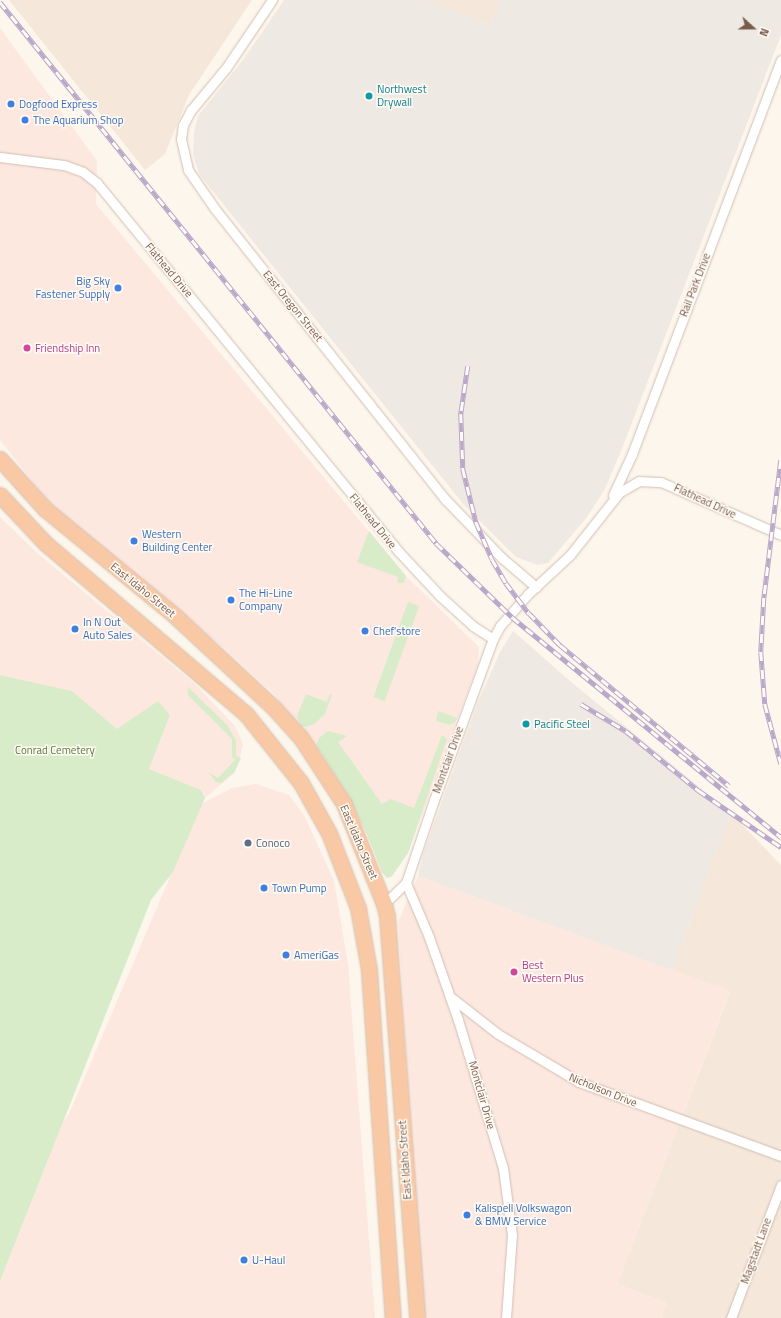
<!DOCTYPE html>
<html>
<head>
<meta charset="utf-8">
<style>
	body { margin:0 }
	#map { position:relative; width:781px; height:1318px; overflow:hidden; background:#fdf6ec; font-family:"Titillium Web",sans-serif }
	div>[style] { position:absolute }
	.residential>* { inset:0; background:#f5e8da }
	.commercial>* { inset:0; background:#fde8e0 }
	.industrial>* { inset:0; background:#efe9e4 }
	.green>* { inset:0; background:#d8ecc9; transform-origin:0 0 }
	.roads { filter:drop-shadow(0 0 1px #d1beb0) drop-shadow(0 0 1px #d1beb0) }
	.minor>* { height:9px; margin:-4.5px; padding:0 4.5px; transform-origin:4.5px; border-radius:4.5px; background:#fff }
	.trunk>* { height:15px; margin:-7.5px; padding:0 7.5px; transform-origin:7.5px; border-radius:7.5px; background:#f9c8a4 }
	.rail>* { height:4.5px; margin-top:-2.25px; transform-origin:0; background:repeating-linear-gradient(90deg,#fffaf3 0 9px,#b9a8c9 0 18px); box-sizing:border-box; border-block:1px solid #b9a8c9 }
	.dots>* { width:11px; height:11px; translate:-50% -50%; box-sizing:border-box; border:2px solid #fffaf3; border-radius:50% }
	span { translate:-50% -50%; white-space:nowrap; text-align:center; line-height:1.15; -webkit-text-stroke:3px #fffaf3; paint-order:stroke }
	.culture-label { font-size:11px; color:#0d838f }
	.left { translate:0 -50%; text-align:left }
	.shop-label { font-size:11px; color:#366cbe }
	.right { translate:-100% -50%; text-align:right }
	.street-label { font-size:11px; color:#7a5c4d }
	.hotel-label { font-size:11px; color:#b23c85 }
	.park-label { font-size:11px; color:#537a41 }
	.service-label { font-size:11px; color:#4e5e75 }
	.north { position:absolute; left:733px; top:8px; width:40px; height:40px; -webkit-text-stroke:3px #fffaf3; paint-order:stroke; rotate:111deg; font-size:11px; font-weight:700; line-height:16px; text-align:center; color:#7a5c4d }
	.north::after { content:''; display:block; margin:auto; width:14px; height:18px; background:#7a5c4d; clip-path:polygon(50% 0,100% 100%,50% 72%,0 100%) }
</style>
</head>
<body>
<div id="map">
	<div class="residential">
		<div style="clip-path:polygon(9px 0,252px 0,189px 95px,165px 154px,145px 170px)"></div>
		<div style="clip-path:polygon(425px 0,500px 0,490px 25px)"></div>
		<div style="clip-path:polygon(731px 813px,781px 865px,781px 1318px,661px 1318px,666px 1303px,617px 1284px,730px 992px,672px 970px)"></div>
	</div>
	<div class="commercial">
		<div style="clip-path:polygon(0 28px,97px 161px,96px 204px,406px 576px,479px 647px,478px 664px,408px 853px,392px 876px,387px 878px,382px 872px,366px 832px,325px 758px,275px 695px,224px 648px,58px 514px,0 440px)"></div>
		<div style="clip-path:polygon(0 517px,35px 551px,197px 686px,235px 726px,243px 744px,238px 765px,234px 773px,205px 798px,201px 790px,149px 769px,170px 715px,117px 729px,72px 691px,0 675px)"></div>
		<div style="clip-path:polygon(256px 784px,289px 795px,305px 817px,334px 881px,348px 964px,375px 1318px,0 1318px,0 1281px,63px 1122px,69px 1114px,201px 804px,232px 788px)"></div>
		<div style="clip-path:polygon(418px 876px,730px 991px,617px 1284px,666px 1303px,661px 1318px,423px 1318px,398px 922px)"></div>
	</div>
	<div class="industrial">
		<div style="clip-path:polygon(284px 0,425px 0,490px 25px,500px 0,781px 0,781px 35px,623px 446px,605px 489px,587px 517px,548px 563px,538px 565px,516px 557px,464px 505px,199px 174px,193px 154px,194px 132px,198px 116px,243px 60px)"></div>
		<div style="clip-path:polygon(513px 631px,570px 681px,731px 813px,672px 970px,418px 876px,424px 851px,478px 702px,500px 652px)"></div>
	</div>
	<div class="green">
		<div style="clip-path:polygon(369px 531px,406px 576px,404px 583px,397px 583px,398px 577px,357px 562px)"></div>
		<div style="left:408px;top:602px;width:12px;height:101px;rotate:20deg"></div>
		<div style="clip-path:polygon(0 675px,72px 691px,117px 729px,158px 701px,170px 715px,149px 769px,201px 790px,205px 798px,173px 872px,151px 900px,0 1281px)"></div>
		<div style="clip-path:polygon(188px 687px,227px 725px,236px 740px,236px 756px,241px 758px,234px 773px,221px 783px,216px 782px,208px 772px,218px 778px,235px 760px,232px 757px,232px 739px,188px 695px)"></div>
		<div style="clip-path:polygon(306px 694px,327px 702px,330px 694px,332px 695px,325px 714px,314px 724px,306px 727px,301px 726px,297px 716px)"></div>
		<div style="clip-path:polygon(438px 711px,457px 718px,455px 722px,450px 725px,436px 721px)"></div>
		<div style="clip-path:polygon(328px 731px,347px 736px,338px 742px,382px 804px,391px 799px,414px 808px,442px 735px,447px 739px,408px 853px,392px 876px,387px 878px,382px 872px,366px 832px,348px 794px,316px 745px,319px 738px)"></div>
	</div>
	<div class="roads">
		<div class="minor">
			<div style="left:272px;top:0;width:82px;rotate:124.1deg"></div>
			<div style="left:226px;top:68px;width:55px;rotate:129.8deg"></div>
			<div style="left:191px;top:110px;width:17px;rotate:118deg"></div>
			<div style="left:183px;top:125px;width:14px;rotate:98deg"></div>
			<div style="left:181px;top:139px;width:32px;rotate:77deg"></div>
			<div style="left:188px;top:170px;width:47px;rotate:55.3deg"></div>
			<div style="left:215px;top:209px;width:372px;rotate:51.6deg"></div>
			<div style="left:446px;top:500px;width:81px;rotate:46deg"></div>
			<div style="left:502px;top:558px;width:45px;rotate:40.5deg"></div>
			<div style="left:0;top:157px;width:64px;rotate:7.1deg"></div>
			<div style="left:64px;top:165px;width:20px;rotate:20deg"></div>
			<div style="left:83px;top:172px;width:18px;rotate:38deg"></div>
			<div style="left:97px;top:183px;width:477px;rotate:50.7deg"></div>
			<div style="left:399px;top:552px;width:60px;rotate:47deg"></div>
			<div style="left:440px;top:596px;width:45px;rotate:42.3deg"></div>
			<div style="left:473px;top:626px;width:24px;rotate:33deg"></div>
			<div style="left:613px;top:495px;width:45px;rotate:-65.1deg"></div>
			<div style="left:632px;top:454px;width:421px;rotate:-69.3deg"></div>
			<div style="left:384px;top:904px;width:30px;rotate:-44deg"></div>
			<div style="left:452px;top:998px;width:58px;rotate:38deg"></div>
			<div style="left:498px;top:1034px;width:94px;rotate:30.7deg"></div>
			<div style="left:579px;top:1082px;width:215px;rotate:20.1deg"></div>
			<div style="left:506px;top:1318px;width:83px;rotate:-85.9deg"></div>
			<div style="left:512px;top:1235px;width:68px;rotate:-97.7deg"></div>
			<div style="left:503px;top:1168px;width:155px;rotate:-106.9deg"></div>
			<div style="left:458px;top:1020px;width:88px;rotate:-109.3deg"></div>
			<div style="left:429px;top:937px;width:59px;rotate:-113.1deg"></div>
			<div style="left:406px;top:883px;width:88px;rotate:-71.4deg"></div>
			<div style="left:434px;top:800px;width:171px;rotate:-69.9deg"></div>
			<div style="left:493px;top:639px;width:15px;rotate:-62deg"></div>
			<div style="left:500px;top:626px;width:43px;rotate:-48.8deg"></div>
			<div style="left:528px;top:594px;width:57px;rotate:-42.9deg"></div>
			<div style="left:570px;top:555px;width:80px;rotate:-51.6deg"></div>
			<div style="left:620px;top:492px;width:22px;rotate:-30deg"></div>
			<div style="left:639px;top:481px;width:22px;rotate:3deg"></div>
			<div style="left:661px;top:482px;width:131px;rotate:23.8deg"></div>
			<div style="left:731px;top:1318px;width:142px;rotate:-69.4deg"></div>
		</div>
		<div class="trunk">
			<div style="left:0;top:459px;width:67px;rotate:48deg"></div>
			<div style="left:45px;top:509px;width:167px;rotate:39.4deg"></div>
			<div style="left:174px;top:615px;width:137px;rotate:42.9deg"></div>
			<div style="left:274px;top:708px;width:40px;rotate:48deg"></div>
			<div style="left:301px;top:738px;width:79px;rotate:56.9deg"></div>
			<div style="left:344px;top:804px;width:108px;rotate:68.2deg"></div>
			<div style="left:384px;top:904px;width:12px;rotate:76deg"></div>
			<div style="left:387px;top:916px;width:403px;rotate:85.7deg"></div>
			<div style="left:0;top:495px;width:66px;rotate:46.8deg"></div>
			<div style="left:45px;top:543px;width:264px;rotate:40.4deg"></div>
			<div style="left:246px;top:714px;width:88px;rotate:51.4deg"></div>
			<div style="left:301px;top:783px;width:57px;rotate:60.8deg"></div>
			<div style="left:329px;top:833px;width:80px;rotate:68.9deg"></div>
			<div style="left:358px;top:908px;width:63px;rotate:79.9deg"></div>
			<div style="left:369px;top:970px;width:349px;rotate:86.1deg"></div>
		</div>
	</div>
	<div class="rail">
		<div style="left:0;top:2px;width:695px;rotate:51.13deg"></div>
		<div style="left:436px;top:543px;width:106px;rotate:44.2deg"></div>
		<div style="left:512px;top:617px;width:348px;rotate:39.3deg"></div>
		<div style="left:468px;top:366px;width:49px;rotate:98.3deg"></div>
		<div style="left:461px;top:414px;width:55px;rotate:87.9deg"></div>
		<div style="left:463px;top:469px;width:55px;rotate:76.2deg"></div>
		<div style="left:476px;top:522px;width:40px;rotate:66.6deg"></div>
		<div style="left:492px;top:559px;width:28px;rotate:60deg"></div>
		<div style="left:506px;top:583px;width:38px;rotate:53deg"></div>
		<div style="left:529px;top:613px;width:45px;rotate:45.9deg"></div>
		<div style="left:560px;top:645px;width:220px;rotate:39.8deg"></div>
		<div style="left:781px;top:460px;width:139px;rotate:97deg"></div>
		<div style="left:764px;top:598px;width:54px;rotate:93.2deg"></div>
		<div style="left:761px;top:652px;width:52px;rotate:85.6deg"></div>
		<div style="left:765px;top:704px;width:62px;rotate:75.1deg"></div>
		<div style="left:581px;top:704px;width:52px;rotate:31deg"></div>
		<div style="left:626px;top:731px;width:93px;rotate:39.3deg"></div>
		<div style="left:698px;top:790px;width:101px;rotate:34.5deg"></div>
	</div>
	<div class="dots">
		<div style="left:369px;top:96px;background:#0f9aa8"></div>
		<div style="left:11px;top:104px;background:#3f7fe0"></div>
		<div style="left:25px;top:120px;background:#3f7fe0"></div>
		<div style="left:118px;top:288px;background:#3f7fe0"></div>
		<div style="left:27px;top:348px;background:#d1479c"></div>
		<div style="left:134px;top:541px;background:#3f7fe0"></div>
		<div style="left:231px;top:600px;background:#3f7fe0"></div>
		<div style="left:75px;top:629px;background:#3f7fe0"></div>
		<div style="left:365px;top:631px;background:#3f7fe0"></div>
		<div style="left:526px;top:724px;background:#0f9aa8"></div>
		<div style="left:248px;top:843px;background:#5c6f8a"></div>
		<div style="left:264px;top:888px;background:#3f7fe0"></div>
		<div style="left:286px;top:955px;background:#3f7fe0"></div>
		<div style="left:514px;top:972px;background:#d1479c"></div>
		<div style="left:467px;top:1215px;background:#3f7fe0"></div>
		<div style="left:244px;top:1260px;background:#3f7fe0"></div>
	</div>
	<div class="culture-label">
		<span class="left" style="left:377px;top:96px">Northwest<br>Drywall</span>
		<span class="left" style="left:534px;top:724px">Pacific Steel</span>
	</div>
	<div class="shop-label">
		<span class="left" style="left:19px;top:104px">Dogfood Express</span>
		<span class="left" style="left:33px;top:120px">The Aquarium Shop</span>
		<span class="right" style="left:110px;top:288px">Big Sky<br>Fastener Supply</span>
		<span class="left" style="left:142px;top:541px">Western<br>Building Center</span>
		<span class="left" style="left:239px;top:600px">The Hi-Line<br>Company</span>
		<span class="left" style="left:83px;top:629px">In N Out<br>Auto Sales</span>
		<span class="left" style="left:373px;top:631px">Chef'store</span>
		<span class="left" style="left:272px;top:888px">Town Pump</span>
		<span class="left" style="left:294px;top:955px">AmeriGas</span>
		<span class="left" style="left:475px;top:1215px">Kalispell Volkswagon<br>&amp; BMW Service</span>
		<span class="left" style="left:252px;top:1260px">U-Haul</span>
	</div>
	<div class="street-label">
		<span style="left:169px;top:270px;rotate:50deg">Flathead Drive</span>
		<span style="left:695px;top:285px;rotate:-69deg">Rail Park Drive</span>
		<span style="left:293px;top:306px;rotate:51deg">East Oregon Street</span>
		<span style="left:705px;top:501px;rotate:25deg">Flathead Drive</span>
		<span style="left:373px;top:521px;rotate:51deg">Flathead Drive</span>
		<span style="left:143px;top:590px;rotate:39deg">East Idaho Street</span>
		<span style="left:448px;top:760px;rotate:-70deg">Montclair Drive</span>
		<span style="left:359px;top:842px;rotate:67deg">East Idaho Street</span>
		<span style="left:603px;top:1090px;rotate:22deg">Nicholson Drive</span>
		<span style="left:482px;top:1095px;rotate:74deg">Montclair Drive</span>
		<span style="left:405px;top:1160px;rotate:-94deg">East Idaho Street</span>
		<span style="left:756px;top:1251px;rotate:-70deg">Magstadt Lane</span>
	</div>
	<div class="hotel-label">
		<span class="left" style="left:35px;top:348px">Friendship Inn</span>
		<span class="left" style="left:522px;top:972px">Best<br>Western Plus</span>
	</div>
	<div class="park-label">
		<span style="left:55px;top:750px">Conrad Cemetery</span>
	</div>
	<div class="service-label">
		<span class="left" style="left:256px;top:843px">Conoco</span>
	</div>
	<div class="north">N</div>
</div>
</body>
</html>
